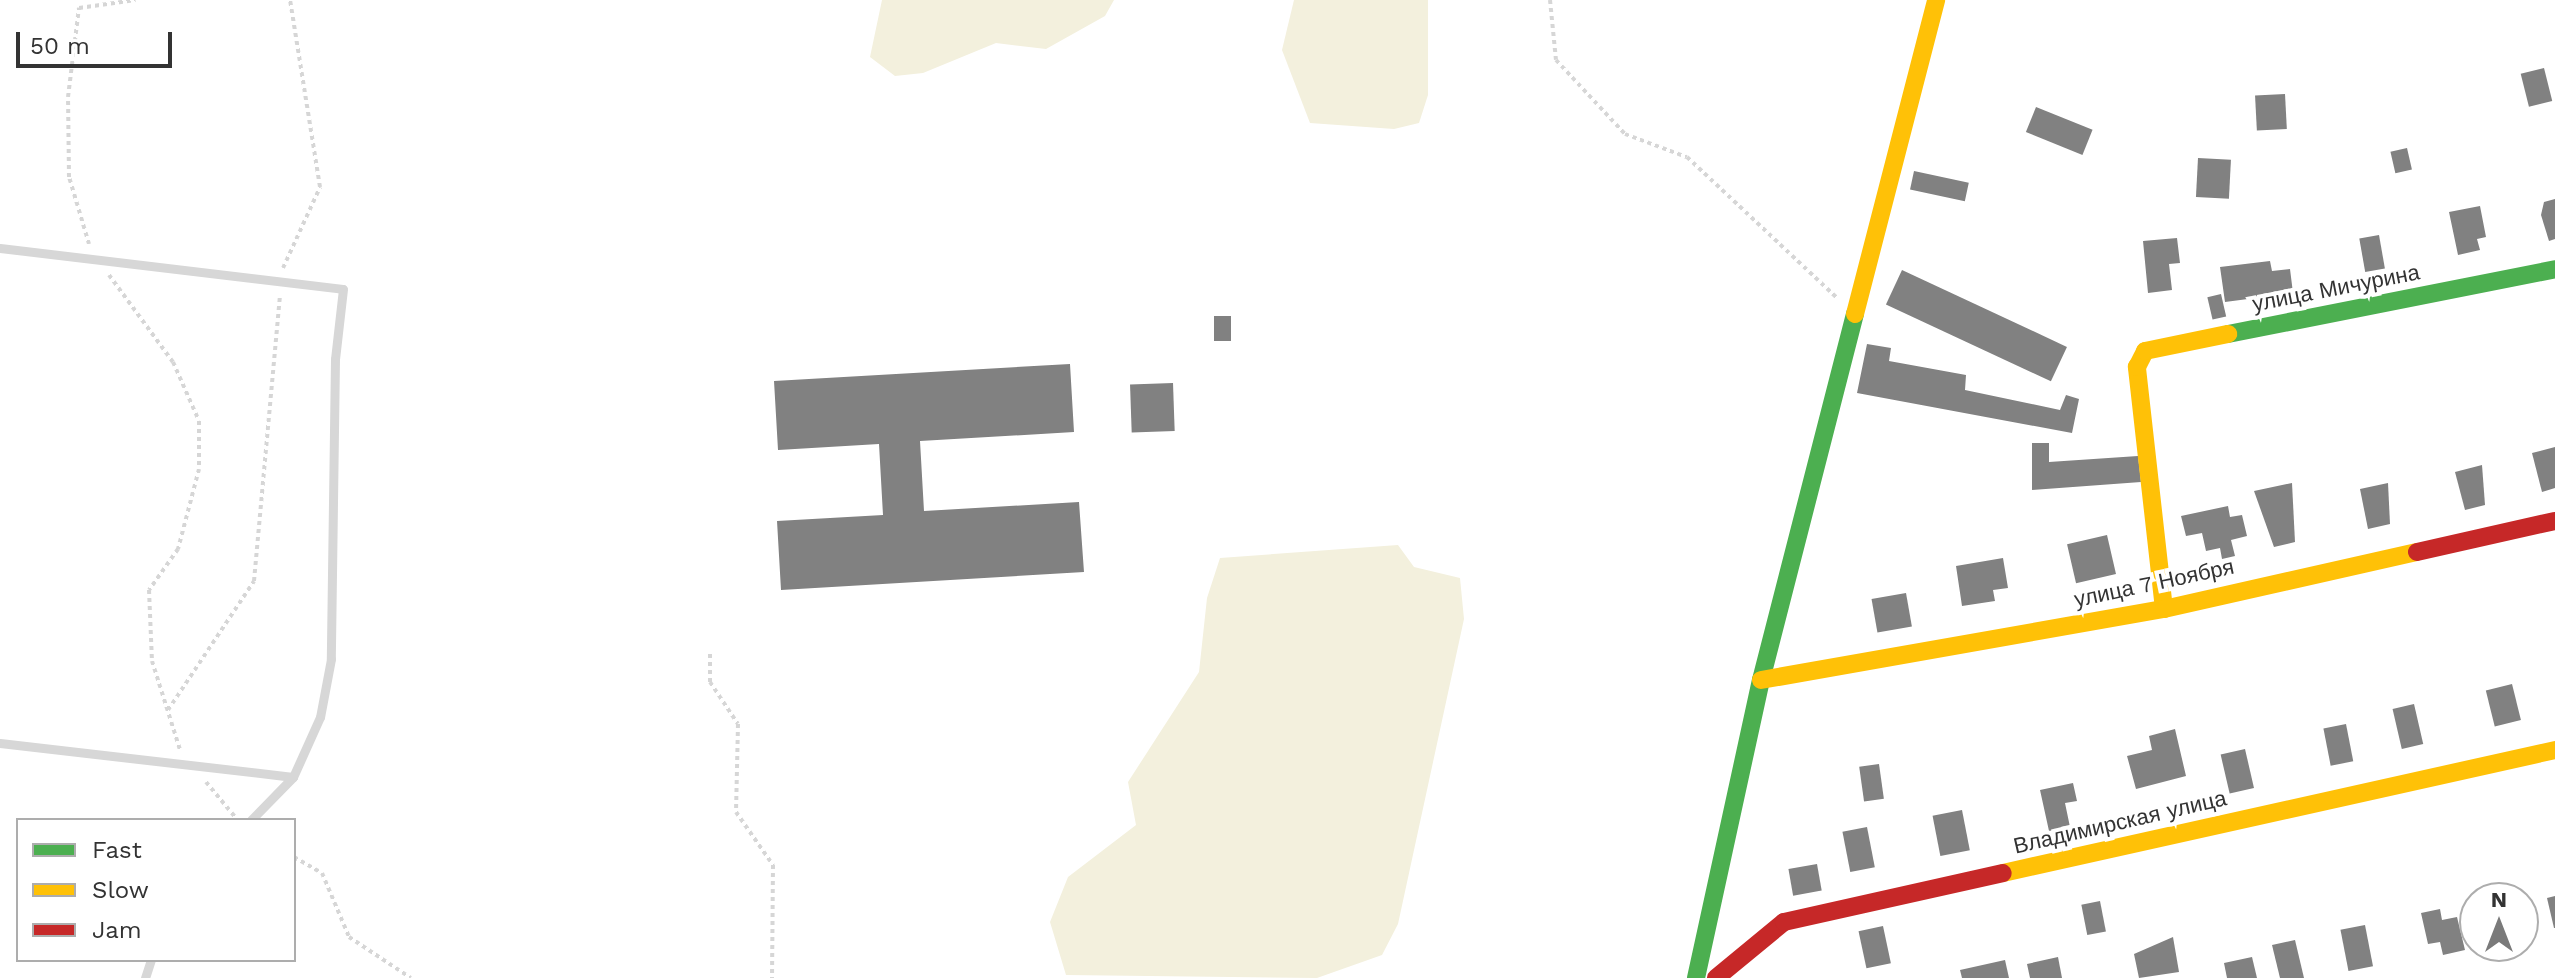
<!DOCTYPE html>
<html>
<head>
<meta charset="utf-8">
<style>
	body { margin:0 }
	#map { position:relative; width:2555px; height:978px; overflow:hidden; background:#fff; font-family:"Work Sans",sans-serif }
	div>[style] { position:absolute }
	.water>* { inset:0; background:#f3f0dd }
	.building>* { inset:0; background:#818181; transform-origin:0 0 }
	.path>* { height:4px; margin-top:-2px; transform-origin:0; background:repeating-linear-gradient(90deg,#d6d6d6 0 4px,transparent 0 8px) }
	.lane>* { height:9px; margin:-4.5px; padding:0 4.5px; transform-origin:4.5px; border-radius:4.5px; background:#d7d7d7 }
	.fast>* { height:18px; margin:-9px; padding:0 9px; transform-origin:9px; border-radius:9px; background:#4caf50 }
	.slow>* { height:18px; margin:-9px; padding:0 9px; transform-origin:9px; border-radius:9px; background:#ffc107 }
	.jam>* { height:18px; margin:-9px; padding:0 9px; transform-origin:9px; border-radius:9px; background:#c62828 }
	span { translate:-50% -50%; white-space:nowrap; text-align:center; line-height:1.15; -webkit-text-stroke:8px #fff; paint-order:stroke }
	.street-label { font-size:22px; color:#333 }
	.legend { position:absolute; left:16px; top:818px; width:280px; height:144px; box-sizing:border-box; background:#fff; border:2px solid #adadad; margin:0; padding:10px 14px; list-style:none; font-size:24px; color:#333 }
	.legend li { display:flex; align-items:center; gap:16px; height:40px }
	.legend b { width:40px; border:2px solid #adadad }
	.north { position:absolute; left:2459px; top:882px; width:80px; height:80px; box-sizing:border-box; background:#fff; border:2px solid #adadad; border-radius:50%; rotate:0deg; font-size:22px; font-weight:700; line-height:32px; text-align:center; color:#333 }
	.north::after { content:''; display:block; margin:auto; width:28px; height:36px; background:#7a7a7a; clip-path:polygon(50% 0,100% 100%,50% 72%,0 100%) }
	.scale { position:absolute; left:16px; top:32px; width:156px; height:36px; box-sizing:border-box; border:4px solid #333; border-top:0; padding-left:10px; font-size:24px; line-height:28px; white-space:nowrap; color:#333; -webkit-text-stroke:6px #fff; paint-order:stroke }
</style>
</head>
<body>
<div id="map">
	<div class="water">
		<div style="clip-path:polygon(882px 0,1114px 0,1105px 16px,1046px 49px,996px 43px,923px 73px,895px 76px,870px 57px)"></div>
		<div style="clip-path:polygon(1294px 0,1428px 0,1428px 95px,1419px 123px,1394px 129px,1310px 123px,1282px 50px)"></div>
		<div style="clip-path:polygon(1398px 545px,1414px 567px,1460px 578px,1464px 619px,1398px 924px,1382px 955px,1317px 978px,1066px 975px,1050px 922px,1068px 877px,1136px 825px,1128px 782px,1199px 672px,1207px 598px,1220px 558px)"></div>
	</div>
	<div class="building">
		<div style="left:2544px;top:68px;width:34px;height:24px;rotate:76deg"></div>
		<div style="left:2285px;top:94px;width:35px;height:30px;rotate:87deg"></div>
		<div style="left:2036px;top:107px;width:61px;height:27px;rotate:22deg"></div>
		<div style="left:2407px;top:148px;width:22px;height:17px;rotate:77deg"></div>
		<div style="left:2198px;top:158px;width:33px;height:39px;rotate:3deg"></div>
		<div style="left:1914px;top:171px;width:56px;height:19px;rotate:12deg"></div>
		<div style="clip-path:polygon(2555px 199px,2555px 239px,2549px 241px,2541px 215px,2544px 202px)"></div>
		<div style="clip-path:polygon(2480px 206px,2486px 237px,2477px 239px,2480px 250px,2458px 255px,2449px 212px)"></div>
		<div style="left:2379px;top:235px;width:34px;height:20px;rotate:80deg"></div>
		<div style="clip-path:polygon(2177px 238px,2180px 263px,2169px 264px,2172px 290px,2148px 293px,2143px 241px)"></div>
		<div style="clip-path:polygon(2270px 261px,2272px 271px,2290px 269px,2293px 293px,2225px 302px,2220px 267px)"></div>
		<div style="left:1902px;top:270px;width:182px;height:38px;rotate:25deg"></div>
		<div style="left:2221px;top:294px;width:23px;height:14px;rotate:77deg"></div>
		<div style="left:1214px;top:316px;width:17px;height:25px"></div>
		<div style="clip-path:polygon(1867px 344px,1891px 348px,1889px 361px,1966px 375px,1965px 390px,2060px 410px,2066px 395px,2079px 399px,2072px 433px,1857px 393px)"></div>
		<div style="clip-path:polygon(1070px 364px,1074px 432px,920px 441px,924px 511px,1079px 502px,1084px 572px,781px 590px,777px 521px,883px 515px,879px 444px,778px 450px,774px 381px)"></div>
		<div style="left:1173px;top:383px;width:48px;height:43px;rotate:88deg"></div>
		<div style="clip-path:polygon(2032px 443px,2049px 443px,2049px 462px,2138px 456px,2141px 482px,2032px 490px)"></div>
		<div style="clip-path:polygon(2555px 447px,2555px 488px,2542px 492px,2532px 453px)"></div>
		<div style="clip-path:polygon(2482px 465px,2485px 505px,2465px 510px,2455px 472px)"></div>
		<div style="clip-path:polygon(2292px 483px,2295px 542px,2274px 547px,2254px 491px)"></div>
		<div style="clip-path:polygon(2388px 483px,2390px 524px,2368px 529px,2360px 489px)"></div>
		<div style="clip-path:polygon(2228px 506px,2230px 517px,2242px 515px,2247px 536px,2231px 540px,2235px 556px,2222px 559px,2220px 548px,2206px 551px,2202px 533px,2186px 536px,2181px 516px)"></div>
		<div style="left:2107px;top:535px;width:40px;height:41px;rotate:77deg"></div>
		<div style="clip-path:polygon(2003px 558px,2008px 588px,1993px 590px,1995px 601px,1962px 606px,1956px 566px)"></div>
		<div style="left:1906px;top:593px;width:34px;height:35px;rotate:80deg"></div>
		<div style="left:2512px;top:684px;width:37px;height:27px;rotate:76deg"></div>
		<div style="left:2414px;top:704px;width:41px;height:22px;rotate:77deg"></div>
		<div style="left:2346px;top:724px;width:38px;height:23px;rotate:79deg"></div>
		<div style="clip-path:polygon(2175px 729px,2186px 776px,2136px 789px,2127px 756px,2152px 750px,2149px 736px)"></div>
		<div style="left:2245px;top:749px;width:40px;height:25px;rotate:77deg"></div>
		<div style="left:1879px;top:764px;width:35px;height:20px;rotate:82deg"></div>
		<div style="clip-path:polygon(2073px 783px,2077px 801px,2065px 803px,2070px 827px,2049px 831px,2040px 790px)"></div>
		<div style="left:1962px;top:810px;width:41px;height:30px;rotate:79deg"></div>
		<div style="left:1867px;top:827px;width:41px;height:25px;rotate:79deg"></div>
		<div style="left:1817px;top:864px;width:27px;height:29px;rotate:80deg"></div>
		<div style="clip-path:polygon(2503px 889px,2504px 898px,2475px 898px,2475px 895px)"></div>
		<div style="clip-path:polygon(2555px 896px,2555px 928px,2554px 928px,2547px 898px)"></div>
		<div style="left:2100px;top:901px;width:31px;height:19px;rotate:79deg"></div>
		<div style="clip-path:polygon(2440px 909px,2442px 920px,2457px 917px,2465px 950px,2443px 955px,2440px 942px,2428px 944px,2421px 913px)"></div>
		<div style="left:2365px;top:925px;width:42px;height:25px;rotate:79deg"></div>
		<div style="left:1883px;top:926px;width:38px;height:25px;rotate:78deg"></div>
		<div style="clip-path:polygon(2173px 937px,2179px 972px,2139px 978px,2134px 954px)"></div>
		<div style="clip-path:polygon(2295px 940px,2304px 978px,2280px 978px,2272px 945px)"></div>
		<div style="clip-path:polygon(2058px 957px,2062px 978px,2030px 978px,2027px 964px)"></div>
		<div style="clip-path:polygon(2252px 957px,2257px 978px,2227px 978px,2224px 963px)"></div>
		<div style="clip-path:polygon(2005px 960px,2009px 978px,1962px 978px,1960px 970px)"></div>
	</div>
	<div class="path">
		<div style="left:1550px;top:0;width:60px;rotate:84.3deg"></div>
		<div style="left:1556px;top:60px;width:101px;rotate:47deg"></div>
		<div style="left:1625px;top:134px;width:66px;rotate:20.4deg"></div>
		<div style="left:1687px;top:157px;width:207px;rotate:43.2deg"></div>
		<div style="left:89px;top:244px;width:70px;rotate:-106.6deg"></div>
		<div style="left:69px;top:177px;width:80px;rotate:-90.7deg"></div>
		<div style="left:68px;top:97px;width:90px;rotate:-83deg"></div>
		<div style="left:79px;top:8px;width:57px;rotate:-8.1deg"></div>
		<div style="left:283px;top:268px;width:89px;rotate:-65.4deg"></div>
		<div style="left:320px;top:187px;width:189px;rotate:-99.1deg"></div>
		<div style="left:109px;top:275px;width:108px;rotate:53.7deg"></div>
		<div style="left:173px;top:362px;width:64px;rotate:66.2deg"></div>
		<div style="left:199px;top:421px;width:48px;rotate:90deg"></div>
		<div style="left:199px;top:469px;width:83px;rotate:104.7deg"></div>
		<div style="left:178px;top:549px;width:50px;rotate:125.3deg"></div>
		<div style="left:149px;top:590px;width:71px;rotate:87.6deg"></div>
		<div style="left:152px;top:661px;width:93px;rotate:72.5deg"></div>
		<div style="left:710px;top:654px;width:28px;rotate:90deg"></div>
		<div style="left:710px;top:682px;width:50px;rotate:56.3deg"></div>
		<div style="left:738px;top:724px;width:88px;rotate:91.3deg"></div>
		<div style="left:736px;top:812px;width:65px;rotate:55.1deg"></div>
		<div style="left:773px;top:865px;width:113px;rotate:90.5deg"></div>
		<div style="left:168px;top:710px;width:155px;rotate:-56.3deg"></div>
		<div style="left:254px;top:581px;width:285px;rotate:-84.8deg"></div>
		<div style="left:206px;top:782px;width:47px;rotate:50.2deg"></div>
		<div style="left:294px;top:857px;width:32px;rotate:30deg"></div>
		<div style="left:322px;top:873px;width:69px;rotate:67.1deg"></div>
		<div style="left:349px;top:937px;width:74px;rotate:33.5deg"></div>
	</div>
	<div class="lane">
		<div style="left:0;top:248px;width:345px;rotate:6.8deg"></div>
		<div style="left:343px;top:289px;width:70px;rotate:96.5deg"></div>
		<div style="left:335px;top:359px;width:300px;rotate:90.8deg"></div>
		<div style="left:331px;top:659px;width:59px;rotate:100.7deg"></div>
		<div style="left:320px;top:717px;width:66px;rotate:114.2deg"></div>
		<div style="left:293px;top:777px;width:60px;rotate:134.3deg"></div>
		<div style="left:0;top:743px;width:295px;rotate:6.6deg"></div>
		<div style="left:145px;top:978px;width:19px;rotate:-72deg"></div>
	</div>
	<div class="fast">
		<div style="left:2228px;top:334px;width:333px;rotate:-11.2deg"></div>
		<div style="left:1696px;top:978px;width:305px;rotate:-77.7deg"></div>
		<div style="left:1761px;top:680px;width:378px;rotate:-75.6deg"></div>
	</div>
	<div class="slow">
		<div style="left:1855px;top:314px;width:324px;rotate:-75.5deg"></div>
		<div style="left:2164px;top:609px;width:244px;rotate:-96.4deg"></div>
		<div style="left:2137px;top:367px;width:18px;rotate:-63deg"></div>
		<div style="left:2145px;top:351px;width:85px;rotate:-11.6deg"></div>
		<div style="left:1761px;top:680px;width:409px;rotate:-10deg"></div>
		<div style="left:2164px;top:609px;width:259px;rotate:-12.7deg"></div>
		<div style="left:2003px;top:873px;width:566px;rotate:-12.56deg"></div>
	</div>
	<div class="jam">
		<div style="left:2417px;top:552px;width:141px;rotate:-12.7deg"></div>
		<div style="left:1716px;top:978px;width:88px;rotate:-39.5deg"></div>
		<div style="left:1784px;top:922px;width:224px;rotate:-12.6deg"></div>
	</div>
	<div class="street-label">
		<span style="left:2336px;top:288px;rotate:-11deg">улица Мичурина</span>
		<span style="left:2154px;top:583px;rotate:-12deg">улица 7 Ноября</span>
		<span style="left:2120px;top:822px;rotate:-13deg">Владимирская улица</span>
	</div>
	<ul class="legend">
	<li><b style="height:10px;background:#4caf50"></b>Fast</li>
	<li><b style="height:10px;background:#ffc107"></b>Slow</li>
	<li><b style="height:10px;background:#c62828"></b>Jam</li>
	</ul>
	<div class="north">N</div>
	<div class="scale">50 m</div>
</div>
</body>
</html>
